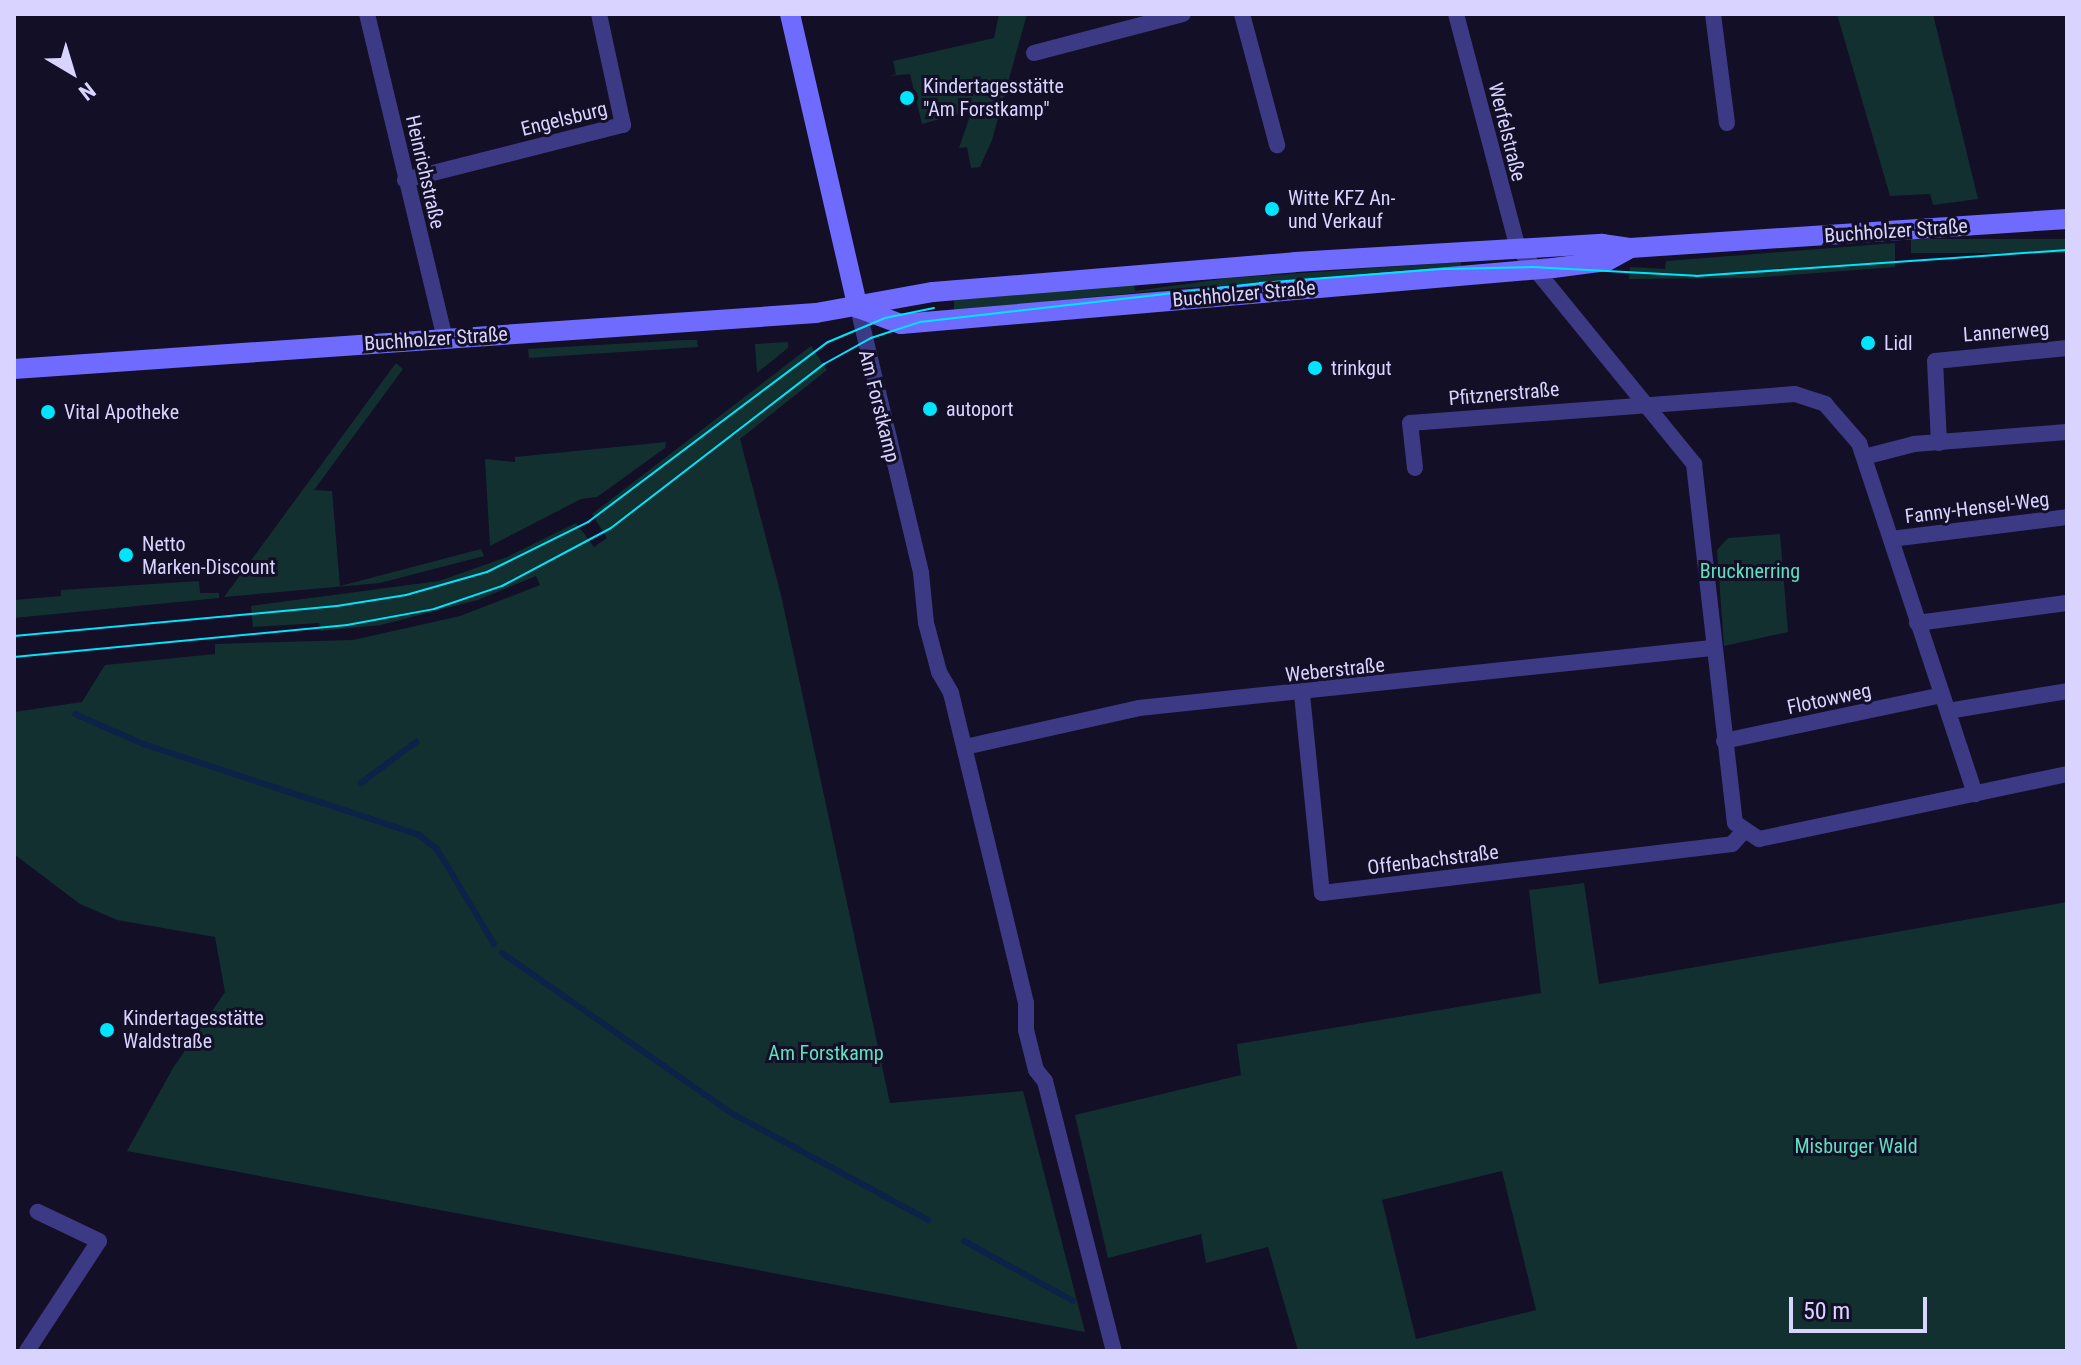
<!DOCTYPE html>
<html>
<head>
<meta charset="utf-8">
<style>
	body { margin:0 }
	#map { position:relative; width:2081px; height:1365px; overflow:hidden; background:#130f26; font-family:"Roboto Condensed",sans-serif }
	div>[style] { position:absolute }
	.green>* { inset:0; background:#12302f; transform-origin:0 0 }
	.stream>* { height:6px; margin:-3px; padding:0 3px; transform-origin:3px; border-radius:3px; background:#0c2248 }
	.street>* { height:16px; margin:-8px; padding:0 8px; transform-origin:8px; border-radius:8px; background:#3d3a85 }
	.secondary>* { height:20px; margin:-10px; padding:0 10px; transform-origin:10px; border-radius:10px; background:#6f6bff }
	.tram>* { height:2px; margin:-1px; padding:0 1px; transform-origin:1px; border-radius:1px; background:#00e5ff }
	.dots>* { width:22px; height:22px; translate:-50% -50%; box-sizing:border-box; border:4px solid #130f26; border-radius:50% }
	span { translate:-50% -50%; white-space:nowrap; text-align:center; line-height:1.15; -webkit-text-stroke:6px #130f26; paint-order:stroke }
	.poi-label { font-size:20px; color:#d9d4ff }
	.left { translate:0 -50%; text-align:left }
	.street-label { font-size:20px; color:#d9d4ff }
	.park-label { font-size:20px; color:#5fe0c0 }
	.frame { position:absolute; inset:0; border:16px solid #d9d4ff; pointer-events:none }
	.north { position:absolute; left:32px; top:32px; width:80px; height:80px; -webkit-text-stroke:6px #130f26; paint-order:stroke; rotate:142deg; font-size:22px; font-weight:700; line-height:32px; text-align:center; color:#d9d4ff }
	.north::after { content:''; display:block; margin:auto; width:28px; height:36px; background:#d9d4ff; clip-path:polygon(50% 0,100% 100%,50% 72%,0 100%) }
	.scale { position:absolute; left:1789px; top:1297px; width:138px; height:36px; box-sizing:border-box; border:4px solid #d9d4ff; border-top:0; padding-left:10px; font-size:24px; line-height:28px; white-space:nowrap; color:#d9d4ff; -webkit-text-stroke:6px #130f26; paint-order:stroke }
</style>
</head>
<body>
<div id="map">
	<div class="green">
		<div style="clip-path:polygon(999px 14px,1027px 14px,992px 140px,980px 167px,971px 168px,967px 147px,959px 148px,972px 110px,922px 124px,910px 74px,889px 76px,896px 74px,893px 61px,994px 38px)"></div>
		<div style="clip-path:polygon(1837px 14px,1933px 14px,1978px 199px,1933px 205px,1930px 194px,1890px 196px)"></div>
		<div style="left:2067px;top:239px;width:14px;height:156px;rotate:90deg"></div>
		<div style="clip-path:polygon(1895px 243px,1895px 267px,1751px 278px,1629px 279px,1630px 267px,1665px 269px,1666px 261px)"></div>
		<div style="clip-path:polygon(1461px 262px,1462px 273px,1183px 288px,954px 311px,954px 300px,1134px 285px,1135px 291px,1229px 278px)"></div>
		<div style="clip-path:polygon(684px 340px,697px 340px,698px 347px,529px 358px,528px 349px)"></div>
		<div style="clip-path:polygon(788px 342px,788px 348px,757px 373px,755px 344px)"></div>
		<div style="clip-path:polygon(811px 346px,827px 370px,740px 439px,781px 595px,890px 1103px,1023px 1091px,1085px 1332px,127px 1151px,173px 1068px,225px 992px,215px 937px,117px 920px,80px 904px,14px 854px,14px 712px,82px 702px,105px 665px,215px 654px,215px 644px,353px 640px,460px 616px,540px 585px,536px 576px,478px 600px,381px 625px,321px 631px,319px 623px,253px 627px,251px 606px,439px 581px,507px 557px,576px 523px,594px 547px,607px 538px,592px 514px)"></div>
		<div style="clip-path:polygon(396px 363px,403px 369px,314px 490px,332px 491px,340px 586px,481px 549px,484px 556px,380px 583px,224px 597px)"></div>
		<div style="clip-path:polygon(666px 442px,665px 448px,597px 497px,581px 499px,490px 546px,485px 459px,515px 462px,515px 457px)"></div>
		<div style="clip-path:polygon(1780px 534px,1788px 632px,1724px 646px,1717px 550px,1728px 538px)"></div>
		<div style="clip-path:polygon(199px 581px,200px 593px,219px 593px,219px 598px,14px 618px,14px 600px,61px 596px,61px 590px)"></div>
		<div style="clip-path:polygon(evenodd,1584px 883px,1599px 984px,2067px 902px,2067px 1351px,1298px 1351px,1268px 1247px,1206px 1263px,1201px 1234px,1108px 1258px,1075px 1115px,1241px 1075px,1237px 1044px,1541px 993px,1529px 890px,1584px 883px,1502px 1171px,1536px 1310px,1416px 1339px,1382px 1200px,1502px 1171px)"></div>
	</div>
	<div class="stream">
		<div style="left:75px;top:714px;width:74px;rotate:23.8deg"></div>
		<div style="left:143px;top:744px;width:291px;rotate:18.2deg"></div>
		<div style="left:419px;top:835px;width:23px;rotate:38deg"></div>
		<div style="left:437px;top:849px;width:111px;rotate:59deg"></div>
		<div style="left:361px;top:783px;width:69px;rotate:-36.7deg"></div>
		<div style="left:502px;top:953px;width:282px;rotate:34.9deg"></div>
		<div style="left:733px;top:1114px;width:222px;rotate:28.5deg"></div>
		<div style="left:964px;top:1241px;width:124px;rotate:28.8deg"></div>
	</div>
	<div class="street">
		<div style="left:367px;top:14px;width:334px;rotate:76.5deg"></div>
		<div style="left:1242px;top:14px;width:136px;rotate:75deg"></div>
		<div style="left:1456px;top:14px;width:242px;rotate:75.2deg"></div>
		<div style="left:1518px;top:248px;width:279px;rotate:50.8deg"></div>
		<div style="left:1694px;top:464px;width:361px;rotate:83.5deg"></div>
		<div style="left:1735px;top:823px;width:29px;rotate:34deg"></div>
		<div style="left:1759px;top:839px;width:315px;rotate:-11.9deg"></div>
		<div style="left:1713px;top:14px;width:110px;rotate:82.7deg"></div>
		<div style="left:1034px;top:53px;width:154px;rotate:-14.7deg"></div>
		<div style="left:405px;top:180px;width:225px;rotate:-14.2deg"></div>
		<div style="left:623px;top:125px;width:114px;rotate:-102.2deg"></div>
		<div style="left:858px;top:308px;width:272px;rotate:76.6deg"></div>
		<div style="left:921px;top:573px;width:50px;rotate:84.3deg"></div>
		<div style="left:926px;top:623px;width:51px;rotate:75.1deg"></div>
		<div style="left:939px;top:672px;width:24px;rotate:60deg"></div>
		<div style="left:951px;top:693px;width:319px;rotate:76.4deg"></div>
		<div style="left:1026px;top:1003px;width:27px;rotate:90deg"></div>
		<div style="left:1026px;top:1030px;width:41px;rotate:76deg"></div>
		<div style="left:1036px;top:1070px;width:14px;rotate:51deg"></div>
		<div style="left:1045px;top:1081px;width:279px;rotate:75.7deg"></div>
		<div style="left:1939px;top:443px;width:82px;rotate:-92.8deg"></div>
		<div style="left:1935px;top:361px;width:133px;rotate:-5.6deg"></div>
		<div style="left:1864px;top:457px;width:52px;rotate:-14.6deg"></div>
		<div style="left:1914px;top:444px;width:153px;rotate:-4.5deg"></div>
		<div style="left:1415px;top:468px;width:45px;rotate:-96.3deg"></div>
		<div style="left:1410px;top:423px;width:386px;rotate:-4.3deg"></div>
		<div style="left:1795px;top:394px;width:32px;rotate:18deg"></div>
		<div style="left:1825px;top:404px;width:52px;rotate:48.9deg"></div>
		<div style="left:1859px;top:443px;width:370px;rotate:71.7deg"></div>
		<div style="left:1891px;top:539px;width:177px;rotate:-7.1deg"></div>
		<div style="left:1917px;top:623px;width:151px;rotate:-7.6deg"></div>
		<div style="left:1302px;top:694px;width:200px;rotate:84.3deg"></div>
		<div style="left:1322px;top:893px;width:413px;rotate:-6.8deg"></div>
		<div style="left:1732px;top:844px;width:16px;rotate:-47deg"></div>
		<div style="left:1948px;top:711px;width:121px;rotate:-9.5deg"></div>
		<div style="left:1724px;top:741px;width:223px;rotate:-11.9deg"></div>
		<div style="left:965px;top:747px;width:178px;rotate:-12.6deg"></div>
		<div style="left:1139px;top:708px;width:576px;rotate:-5.98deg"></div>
		<div style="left:27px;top:1351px;width:131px;rotate:-56.8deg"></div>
		<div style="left:99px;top:1241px;width:68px;rotate:-154.6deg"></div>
	</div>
	<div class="secondary">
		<div style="left:790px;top:14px;width:302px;rotate:77deg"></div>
		<div style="left:858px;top:308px;width:46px;rotate:20.4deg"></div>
		<div style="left:901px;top:324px;width:654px;rotate:-4.91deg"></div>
		<div style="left:1553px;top:268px;width:54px;rotate:-7.4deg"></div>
		<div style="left:1607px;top:261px;width:26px;rotate:-29deg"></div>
		<div style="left:14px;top:369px;width:804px;rotate:-3.99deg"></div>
		<div style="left:816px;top:313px;width:119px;rotate:-10.2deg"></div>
		<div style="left:933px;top:292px;width:363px;rotate:-4.7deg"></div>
		<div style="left:1295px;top:262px;width:308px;rotate:-3.4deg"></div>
		<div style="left:1602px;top:244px;width:28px;rotate:8deg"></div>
		<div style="left:1630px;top:248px;width:438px;rotate:-3.8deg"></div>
	</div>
	<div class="tram">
		<div style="left:14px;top:636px;width:324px;rotate:-5.3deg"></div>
		<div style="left:337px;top:606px;width:70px;rotate:-9.1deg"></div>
		<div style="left:406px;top:595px;width:84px;rotate:-15.9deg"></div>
		<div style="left:487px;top:572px;width:113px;rotate:-26.3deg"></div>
		<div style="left:588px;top:522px;width:300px;rotate:-36.9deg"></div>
		<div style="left:828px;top:342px;width:62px;rotate:-22.8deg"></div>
		<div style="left:885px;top:318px;width:50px;rotate:-11.5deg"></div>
		<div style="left:14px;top:657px;width:335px;rotate:-5.5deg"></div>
		<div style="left:347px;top:625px;width:88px;rotate:-10.4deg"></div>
		<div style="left:434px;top:609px;width:72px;rotate:-18.7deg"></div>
		<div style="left:502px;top:586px;width:123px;rotate:-28deg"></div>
		<div style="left:611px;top:528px;width:269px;rotate:-37.6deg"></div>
		<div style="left:824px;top:364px;width:54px;rotate:-29deg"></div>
		<div style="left:871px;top:338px;width:52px;rotate:-18.1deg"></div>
		<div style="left:920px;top:322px;width:342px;rotate:-6.5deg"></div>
		<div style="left:1260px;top:283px;width:185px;rotate:-4.4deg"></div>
		<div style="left:1444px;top:269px;width:88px;rotate:-1.3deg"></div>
		<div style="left:1532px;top:267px;width:164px;rotate:3.1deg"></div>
		<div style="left:1696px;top:276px;width:372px;rotate:-4deg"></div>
	</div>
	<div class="dots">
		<div style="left:907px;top:98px;background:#00e5ff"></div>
		<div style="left:1272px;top:209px;background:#00e5ff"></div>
		<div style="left:1868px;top:343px;background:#00e5ff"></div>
		<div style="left:1315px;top:368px;background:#00e5ff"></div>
		<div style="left:930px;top:409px;background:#00e5ff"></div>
		<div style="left:48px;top:412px;background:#00e5ff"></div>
		<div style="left:126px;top:555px;background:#00e5ff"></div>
		<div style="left:107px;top:1030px;background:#00e5ff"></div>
	</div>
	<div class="poi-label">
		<span class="left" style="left:923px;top:98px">Kindertagesstätte<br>"Am Forstkamp"</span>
		<span class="left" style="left:1288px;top:210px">Witte KFZ An-<br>und Verkauf</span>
		<span class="left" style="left:1884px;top:343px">Lidl</span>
		<span class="left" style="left:1331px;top:368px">trinkgut</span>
		<span class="left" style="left:946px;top:409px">autoport</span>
		<span class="left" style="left:64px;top:412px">Vital Apotheke</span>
		<span class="left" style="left:142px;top:556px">Netto<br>Marken-Discount</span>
		<span class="left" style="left:123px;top:1030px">Kindertagesstätte<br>Waldstraße</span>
	</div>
	<div class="street-label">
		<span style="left:564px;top:119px;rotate:-14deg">Engelsburg</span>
		<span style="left:1507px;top:132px;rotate:76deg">Werfelstraße</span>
		<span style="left:425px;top:172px;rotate:77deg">Heinrichstraße</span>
		<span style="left:1896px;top:231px;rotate:-4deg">Buchholzer Straße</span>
		<span style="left:1244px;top:294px;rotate:-5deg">Buchholzer Straße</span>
		<span style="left:2006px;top:332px;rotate:-4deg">Lannerweg</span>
		<span style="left:436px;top:339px;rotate:-4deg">Buchholzer Straße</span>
		<span style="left:1504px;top:394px;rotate:-5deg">Pfitznerstraße</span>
		<span style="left:879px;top:406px;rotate:76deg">Am Forstkamp</span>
		<span style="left:1977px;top:508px;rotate:-7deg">Fanny-Hensel-Weg</span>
		<span style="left:1335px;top:670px;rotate:-6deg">Weberstraße</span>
		<span style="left:1829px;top:699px;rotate:-12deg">Flotowweg</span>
		<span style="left:1433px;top:860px;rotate:-7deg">Offenbachstraße</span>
	</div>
	<div class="park-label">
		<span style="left:1750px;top:571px">Brucknerring</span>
		<span style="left:826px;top:1053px">Am Forstkamp</span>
		<span style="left:1856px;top:1146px">Misburger Wald</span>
	</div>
	<div class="frame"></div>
	<div class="north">N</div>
	<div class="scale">50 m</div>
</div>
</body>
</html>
